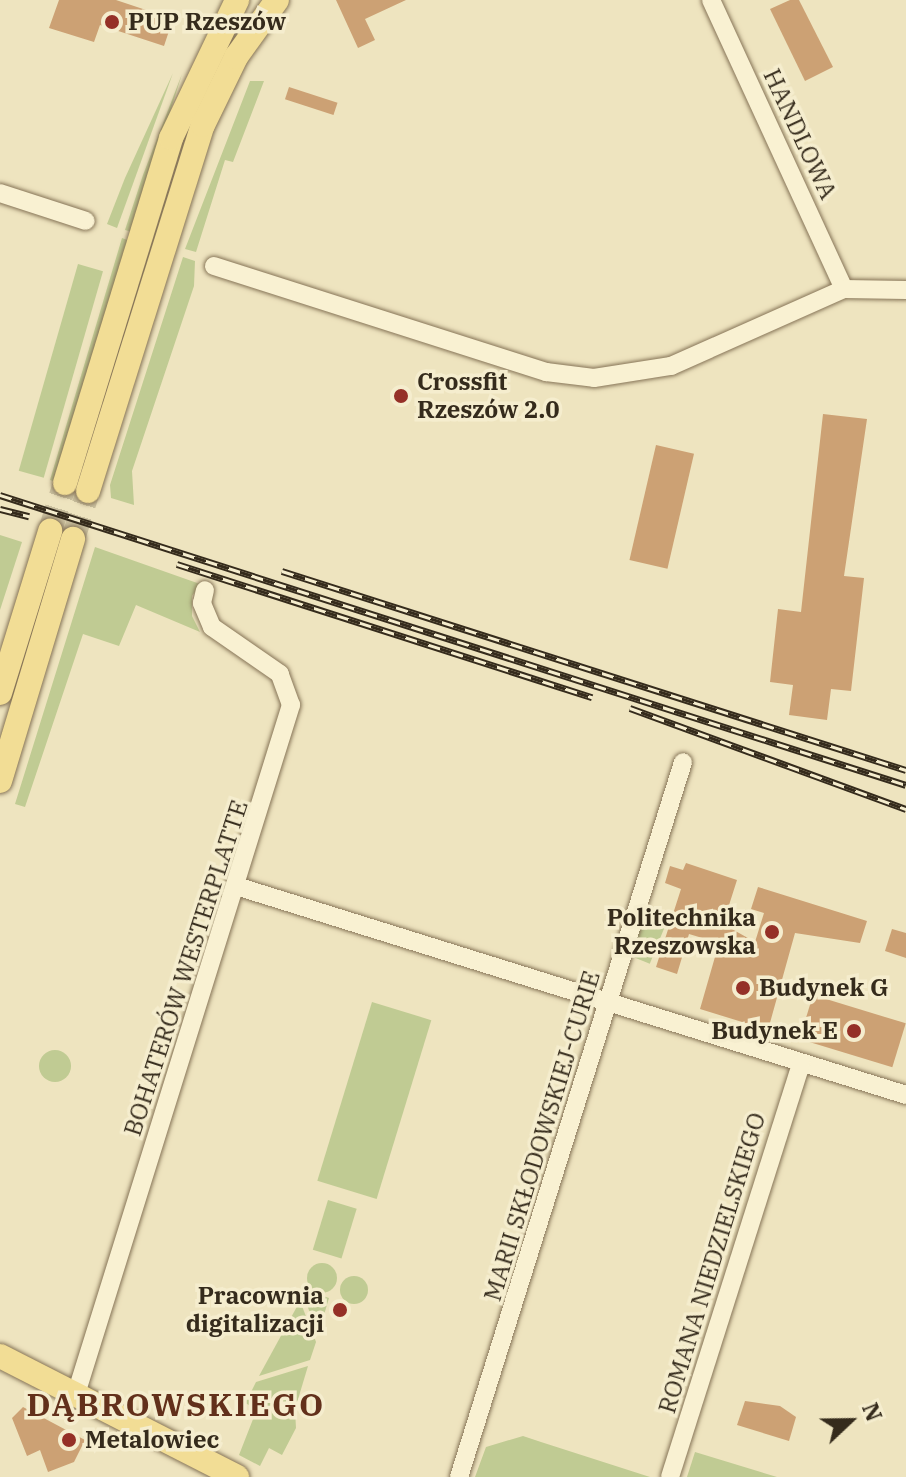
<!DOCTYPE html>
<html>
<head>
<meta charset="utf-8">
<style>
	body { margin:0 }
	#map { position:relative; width:906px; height:1477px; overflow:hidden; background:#eee4bf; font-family:"IBM Plex Serif",serif }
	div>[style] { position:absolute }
	.green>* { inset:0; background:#c0cb93; transform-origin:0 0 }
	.round { border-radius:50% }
	.building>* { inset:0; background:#cca174; transform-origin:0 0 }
	.major-tunnel>* { height:24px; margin-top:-12px; transform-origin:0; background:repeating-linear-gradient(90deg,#c9bf9e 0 24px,transparent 0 36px) }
	.roads { filter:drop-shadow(0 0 2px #867457) drop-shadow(0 0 2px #867457) }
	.minor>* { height:18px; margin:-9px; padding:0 9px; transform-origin:9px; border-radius:9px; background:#f9f1d2 }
	.major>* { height:24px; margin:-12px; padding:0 12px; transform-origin:12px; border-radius:12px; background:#f2dd95 }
	.rail>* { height:7px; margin-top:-3.5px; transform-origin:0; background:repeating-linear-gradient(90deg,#f5edce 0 12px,#352b1c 0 24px); box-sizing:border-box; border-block:2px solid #352b1c }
	.dots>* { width:22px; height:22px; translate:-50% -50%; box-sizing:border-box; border:4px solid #f5edce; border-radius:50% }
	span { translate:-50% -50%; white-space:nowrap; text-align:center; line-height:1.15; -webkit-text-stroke:7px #f5edce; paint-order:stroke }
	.poi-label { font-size:24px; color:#352b1c; font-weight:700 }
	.left { translate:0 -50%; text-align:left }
	.right { translate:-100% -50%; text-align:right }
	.street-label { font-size:24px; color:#352b1c }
	.district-label { font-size:32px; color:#62301b; font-weight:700; letter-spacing:2px }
	.north { position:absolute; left:810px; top:1381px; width:80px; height:80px; -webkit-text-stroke:6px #f5edce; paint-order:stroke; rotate:68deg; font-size:22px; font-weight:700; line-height:32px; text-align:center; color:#352b1c }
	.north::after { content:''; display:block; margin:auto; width:28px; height:36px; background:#352b1c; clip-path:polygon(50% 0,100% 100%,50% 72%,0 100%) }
</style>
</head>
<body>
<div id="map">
	<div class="green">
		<div style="clip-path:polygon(173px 73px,117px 228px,107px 224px,125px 178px)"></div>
		<div style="clip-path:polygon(182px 74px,132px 232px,125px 230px,143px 175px)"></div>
		<div style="clip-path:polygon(250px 81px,264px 81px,233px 162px,225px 160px,196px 252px,185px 249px)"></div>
		<div style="clip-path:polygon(122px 238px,130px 241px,56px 482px,50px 480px)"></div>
		<div style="clip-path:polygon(183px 257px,195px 261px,194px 286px,132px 471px,134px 505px,111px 498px,110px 485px)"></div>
		<div style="left:78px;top:264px;width:26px;height:215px;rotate:16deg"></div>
		<div style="clip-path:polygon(0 535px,22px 542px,0 610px)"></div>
		<div style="clip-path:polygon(95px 547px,200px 584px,192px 596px,192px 616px,200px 632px,136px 605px,119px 646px,83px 634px,25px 807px,15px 804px)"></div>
		<div style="left:647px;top:912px;width:22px;height:47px;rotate:22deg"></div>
		<div style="left:372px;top:1002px;width:62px;height:187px;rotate:17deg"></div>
		<div class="round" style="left:39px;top:1050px;width:32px;height:32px"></div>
		<div style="left:328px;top:1200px;width:30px;height:52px;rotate:17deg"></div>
		<div class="round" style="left:307px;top:1263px;width:30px;height:30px"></div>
		<div class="round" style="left:340px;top:1276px;width:28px;height:28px"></div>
		<div style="clip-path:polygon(306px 1290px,329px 1298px,318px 1335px,303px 1294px)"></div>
		<div style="clip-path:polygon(300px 1301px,316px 1342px,310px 1360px,259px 1376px)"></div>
		<div style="clip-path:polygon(308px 1366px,296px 1406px,251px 1392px,256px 1382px)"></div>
		<div style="clip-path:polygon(249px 1395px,295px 1410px,296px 1428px,282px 1455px,269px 1448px,260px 1466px,239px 1455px,257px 1409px,245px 1403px)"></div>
		<div style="clip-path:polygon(523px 1436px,541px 1442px,650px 1477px,475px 1477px,486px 1447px)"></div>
		<div style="clip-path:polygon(695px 1452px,777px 1477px,687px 1477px)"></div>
	</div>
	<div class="building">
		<div style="clip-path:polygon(59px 0,116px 0,173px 19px,164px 46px,100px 25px,94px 42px,49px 28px)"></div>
		<div style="clip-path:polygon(336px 0,406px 0,365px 19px,375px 40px,358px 48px)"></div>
		<div style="clip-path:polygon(790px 0,799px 0,833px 67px,805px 81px,770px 9px)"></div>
		<div style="left:289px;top:87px;width:51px;height:13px;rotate:18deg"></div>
		<div style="clip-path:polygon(823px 414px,867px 419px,844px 576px,864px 578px,851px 691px,831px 689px,827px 720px,789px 715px,793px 685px,770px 682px,778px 609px,801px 612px)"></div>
		<div style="left:656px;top:445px;width:39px;height:118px;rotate:13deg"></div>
		<div style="clip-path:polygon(686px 863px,737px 880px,723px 924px,755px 942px,764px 913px,751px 909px,758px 887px,867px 921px,860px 943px,795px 933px,768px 1030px,700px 1009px,719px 943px,689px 934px,677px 974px,656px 967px,681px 889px,665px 883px,670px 866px,683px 870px)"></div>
		<div style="clip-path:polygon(892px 929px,906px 933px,906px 958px,885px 951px)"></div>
		<div style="left:813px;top:995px;width:97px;height:46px;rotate:17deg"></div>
		<div style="clip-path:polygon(745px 1401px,780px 1406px,796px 1417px,789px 1441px,737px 1425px)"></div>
		<div style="clip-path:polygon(23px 1407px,85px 1440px,74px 1462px,48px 1472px,40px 1450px,27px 1456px,12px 1418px)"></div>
	</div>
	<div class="major-tunnel">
		<div style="left:50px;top:531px;width:50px;rotate:-72.6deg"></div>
		<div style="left:73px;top:539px;width:50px;rotate:-72.6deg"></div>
	</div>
	<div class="roads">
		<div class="minor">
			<div style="left:711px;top:0;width:318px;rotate:65.3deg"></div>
			<div style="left:0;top:193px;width:90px;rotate:18deg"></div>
			<div style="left:214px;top:266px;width:349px;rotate:17.7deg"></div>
			<div style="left:546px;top:372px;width:48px;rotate:7.1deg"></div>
			<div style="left:594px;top:378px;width:78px;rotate:-8.9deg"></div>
			<div style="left:671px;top:366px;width:189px;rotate:-24deg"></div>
			<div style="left:844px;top:289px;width:62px;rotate:0.9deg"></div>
			<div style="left:236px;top:886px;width:702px;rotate:17.32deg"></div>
			<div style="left:76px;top:1394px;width:722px;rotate:-72.67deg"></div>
			<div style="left:291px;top:705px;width:33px;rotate:-110deg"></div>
			<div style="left:280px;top:674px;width:83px;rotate:-145.3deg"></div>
			<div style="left:212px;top:627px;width:26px;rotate:-113deg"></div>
			<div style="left:202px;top:603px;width:13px;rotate:-77deg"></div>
			<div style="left:459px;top:1477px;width:749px;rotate:-72.6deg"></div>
			<div style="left:670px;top:1477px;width:434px;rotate:-72.4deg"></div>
		</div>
		<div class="major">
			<div style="left:65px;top:483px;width:361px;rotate:-72.9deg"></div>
			<div style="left:171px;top:138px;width:153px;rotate:-64.4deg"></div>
			<div style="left:88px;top:491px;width:384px;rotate:-72.6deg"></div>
			<div style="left:203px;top:125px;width:76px;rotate:-64.1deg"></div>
			<div style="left:236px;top:57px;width:70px;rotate:-54.3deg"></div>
			<div style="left:0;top:693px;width:170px;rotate:-72.8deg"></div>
			<div style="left:0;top:781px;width:253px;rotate:-73.2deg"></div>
			<div style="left:0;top:1356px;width:266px;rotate:27deg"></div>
		</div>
	</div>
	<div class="rail">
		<div style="left:0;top:495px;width:951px;rotate:17.75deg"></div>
		<div style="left:0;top:509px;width:30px;rotate:14deg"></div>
		<div style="left:177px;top:564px;width:436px;rotate:17.8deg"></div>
		<div style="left:282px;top:571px;width:655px;rotate:17.69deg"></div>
		<div style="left:630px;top:708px;width:294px;rotate:20.1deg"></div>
	</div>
	<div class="dots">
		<div style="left:112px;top:22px;background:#953027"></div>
		<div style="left:401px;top:396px;background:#953027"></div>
		<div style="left:772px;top:932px;background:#953027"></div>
		<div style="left:743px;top:988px;background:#953027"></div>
		<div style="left:854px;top:1031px;background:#953027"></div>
		<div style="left:340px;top:1310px;background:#953027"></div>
		<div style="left:69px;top:1440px;background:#953027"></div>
	</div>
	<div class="poi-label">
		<span class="left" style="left:128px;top:22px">PUP Rzeszów</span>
		<span class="left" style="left:417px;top:396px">Crossfit<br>Rzeszów 2.0</span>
		<span class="right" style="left:756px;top:932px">Politechnika<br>Rzeszowska</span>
		<span class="left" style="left:759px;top:988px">Budynek G</span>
		<span class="right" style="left:838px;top:1031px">Budynek E</span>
		<span class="right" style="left:324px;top:1310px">Pracownia<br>digitalizacji</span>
		<span class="left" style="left:85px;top:1440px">Metalowiec</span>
	</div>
	<div class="street-label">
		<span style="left:800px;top:134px;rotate:65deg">HANDLOWA</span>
		<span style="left:186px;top:968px;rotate:-72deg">BOHATERÓW WESTERPLATTE</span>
		<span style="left:542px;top:1136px;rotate:-73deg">MARII SKŁODOWSKIEJ-CURIE</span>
		<span style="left:712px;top:1263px;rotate:-73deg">ROMANA NIEDZIELSKIEGO</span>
	</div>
	<div class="district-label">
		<span style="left:176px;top:1404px">DĄBROWSKIEGO</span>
	</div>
	<div class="north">N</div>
</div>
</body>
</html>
